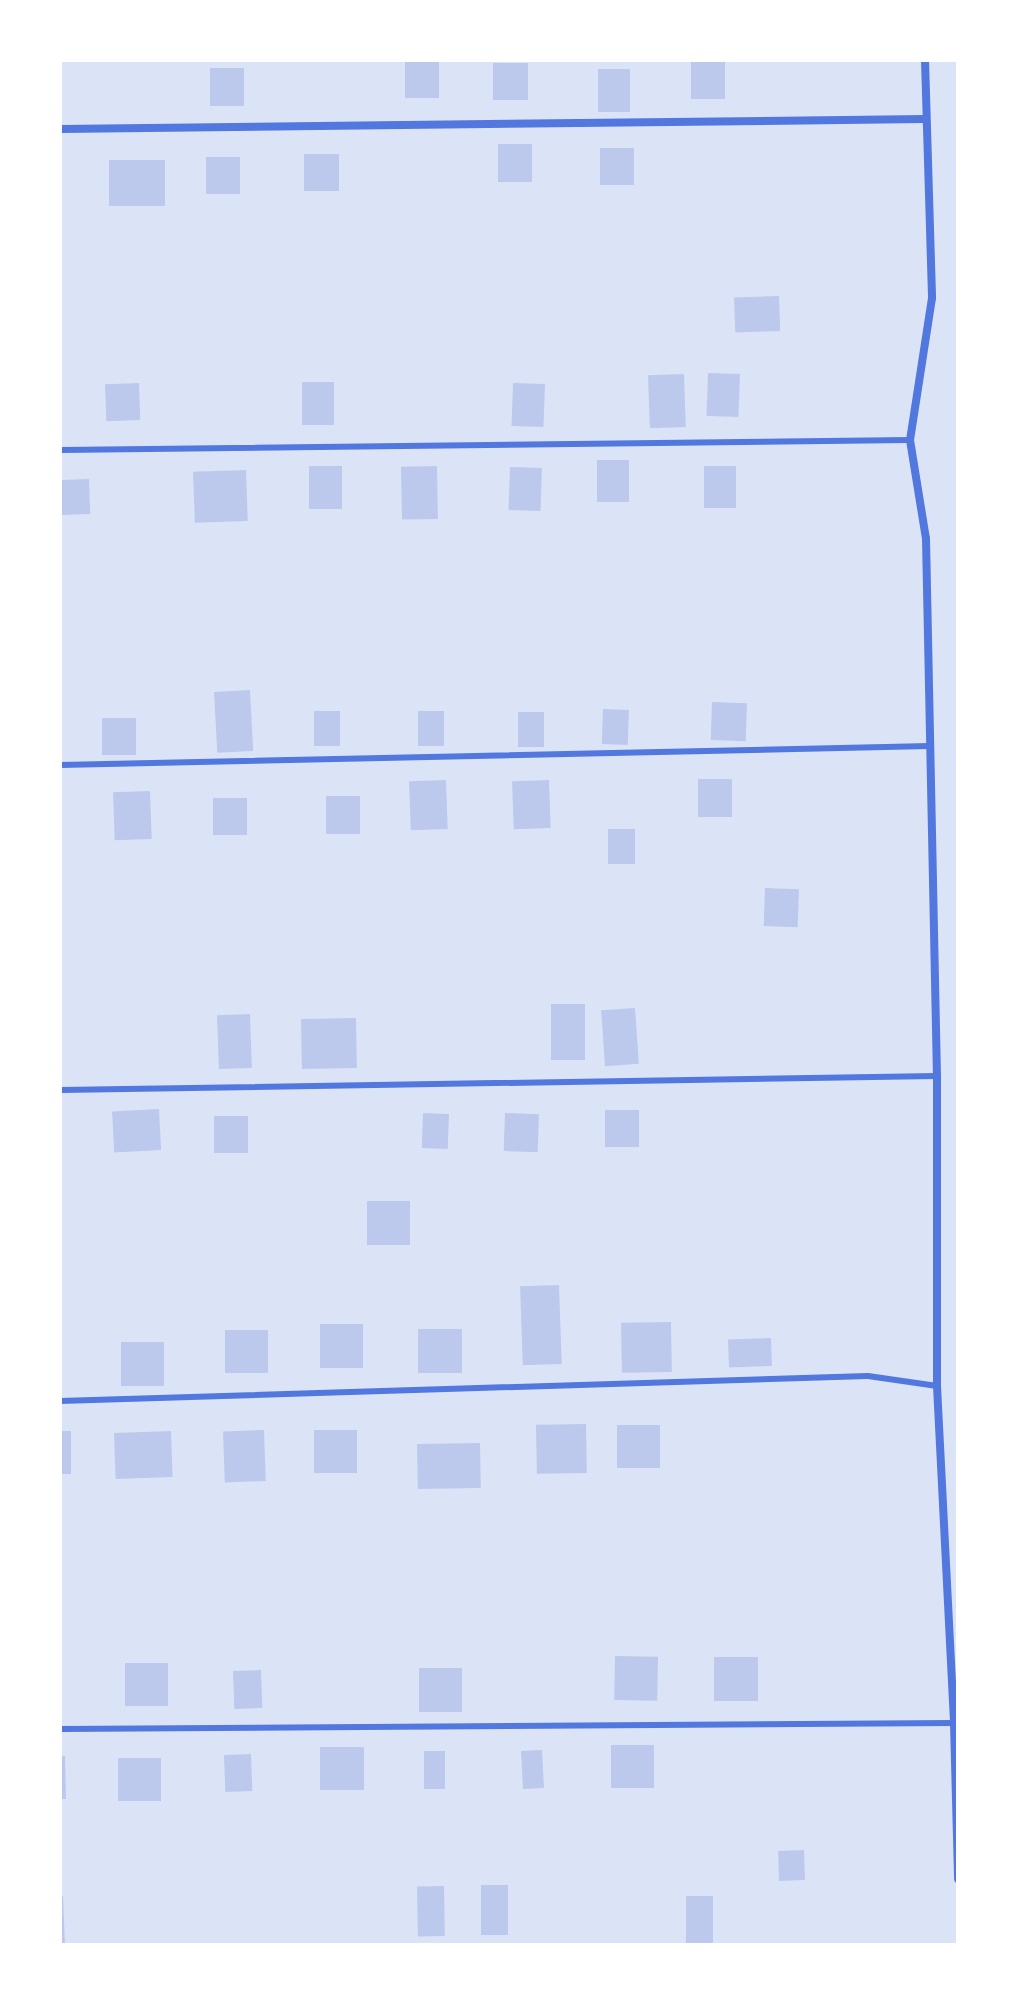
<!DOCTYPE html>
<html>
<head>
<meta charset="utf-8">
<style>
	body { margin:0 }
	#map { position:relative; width:1018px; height:2005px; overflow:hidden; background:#f2f2f2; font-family:Rubik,sans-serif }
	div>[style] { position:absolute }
	.green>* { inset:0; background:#dbe4f7; transform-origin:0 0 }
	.building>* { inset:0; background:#bdc9ec; transform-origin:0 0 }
	.service>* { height:6px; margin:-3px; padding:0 3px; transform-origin:3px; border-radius:3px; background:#5277de }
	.minor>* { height:8px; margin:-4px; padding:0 4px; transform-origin:4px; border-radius:4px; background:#5277de }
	span { translate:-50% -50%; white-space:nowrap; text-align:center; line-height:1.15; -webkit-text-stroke:8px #fff; paint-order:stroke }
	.frame { position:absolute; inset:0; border:62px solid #fff; pointer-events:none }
</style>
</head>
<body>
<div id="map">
	<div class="green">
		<div style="left:60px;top:60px;width:898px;height:1885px"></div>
	</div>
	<div class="building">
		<div style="left:691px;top:61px;width:34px;height:38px"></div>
		<div style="left:405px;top:62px;width:34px;height:36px"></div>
		<div style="left:493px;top:63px;width:35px;height:37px"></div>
		<div style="left:210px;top:68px;width:34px;height:38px"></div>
		<div style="left:598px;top:69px;width:32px;height:43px"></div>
		<div style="left:498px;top:144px;width:34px;height:38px"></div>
		<div style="left:600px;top:148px;width:34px;height:37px"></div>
		<div style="left:304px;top:154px;width:35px;height:37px"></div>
		<div style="left:206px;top:157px;width:34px;height:37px"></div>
		<div style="left:109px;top:160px;width:56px;height:46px"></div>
		<div style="left:779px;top:296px;width:35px;height:45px;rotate:88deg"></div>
		<div style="left:708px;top:373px;width:32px;height:43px;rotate:2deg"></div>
		<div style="left:684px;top:374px;width:53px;height:36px;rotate:88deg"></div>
		<div style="left:302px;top:382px;width:32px;height:43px"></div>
		<div style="left:139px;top:383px;width:37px;height:34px;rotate:88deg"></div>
		<div style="left:513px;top:383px;width:32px;height:43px;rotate:2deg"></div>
		<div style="left:597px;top:460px;width:32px;height:42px"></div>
		<div style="left:309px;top:466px;width:33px;height:43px"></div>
		<div style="left:437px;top:466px;width:53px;height:36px;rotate:89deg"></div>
		<div style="left:704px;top:466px;width:32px;height:42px"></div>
		<div style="left:510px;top:467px;width:32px;height:43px;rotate:2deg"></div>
		<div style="left:246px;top:470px;width:51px;height:53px;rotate:88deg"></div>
		<div style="left:89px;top:479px;width:35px;height:29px;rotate:88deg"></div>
		<div style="left:250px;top:690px;width:61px;height:36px;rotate:87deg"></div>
		<div style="left:712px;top:702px;width:35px;height:38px;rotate:2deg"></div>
		<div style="left:603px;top:709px;width:26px;height:35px;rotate:2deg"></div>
		<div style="left:314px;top:711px;width:26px;height:35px"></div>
		<div style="left:418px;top:711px;width:26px;height:35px"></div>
		<div style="left:518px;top:712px;width:26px;height:35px"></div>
		<div style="left:102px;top:718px;width:34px;height:37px"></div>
		<div style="left:698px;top:779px;width:34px;height:38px"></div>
		<div style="left:446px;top:780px;width:49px;height:37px;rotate:88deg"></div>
		<div style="left:549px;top:780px;width:48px;height:37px;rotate:88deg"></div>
		<div style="left:150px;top:791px;width:48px;height:37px;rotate:88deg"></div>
		<div style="left:326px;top:796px;width:34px;height:38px"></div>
		<div style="left:213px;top:798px;width:34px;height:37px"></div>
		<div style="left:608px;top:829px;width:27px;height:35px"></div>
		<div style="left:765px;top:888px;width:34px;height:38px;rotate:2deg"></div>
		<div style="left:551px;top:1004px;width:34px;height:56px"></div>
		<div style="left:635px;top:1008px;width:56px;height:34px;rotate:86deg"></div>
		<div style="left:250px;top:1014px;width:54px;height:33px;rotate:88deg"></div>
		<div style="left:356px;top:1018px;width:50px;height:55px;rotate:89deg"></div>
		<div style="left:159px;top:1109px;width:41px;height:47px;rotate:87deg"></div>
		<div style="left:605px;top:1110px;width:34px;height:37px"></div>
		<div style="left:423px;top:1113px;width:26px;height:35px;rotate:2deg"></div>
		<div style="left:505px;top:1113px;width:34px;height:38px;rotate:2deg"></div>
		<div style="left:214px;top:1116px;width:34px;height:37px"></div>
		<div style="left:367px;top:1201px;width:43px;height:44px"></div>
		<div style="left:559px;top:1285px;width:79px;height:39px;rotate:88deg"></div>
		<div style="left:671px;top:1322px;width:50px;height:50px;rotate:89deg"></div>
		<div style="left:320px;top:1324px;width:43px;height:44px"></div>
		<div style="left:462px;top:1329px;width:44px;height:44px;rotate:90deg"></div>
		<div style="left:225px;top:1330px;width:43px;height:43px"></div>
		<div style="left:771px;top:1338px;width:28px;height:43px;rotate:88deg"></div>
		<div style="left:121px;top:1342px;width:43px;height:44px"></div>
		<div style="left:586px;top:1424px;width:49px;height:50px;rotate:89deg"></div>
		<div style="left:617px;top:1425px;width:43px;height:43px"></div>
		<div style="left:264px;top:1430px;width:51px;height:41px;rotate:88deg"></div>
		<div style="left:314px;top:1430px;width:43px;height:43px"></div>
		<div style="left:60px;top:1431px;width:11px;height:43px"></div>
		<div style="left:171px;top:1431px;width:46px;height:57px;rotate:88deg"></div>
		<div style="left:480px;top:1443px;width:45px;height:63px;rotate:89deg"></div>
		<div style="left:615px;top:1656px;width:43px;height:44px;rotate:1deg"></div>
		<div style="left:758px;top:1657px;width:44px;height:44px;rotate:90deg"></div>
		<div style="left:125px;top:1663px;width:43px;height:43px"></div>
		<div style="left:419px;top:1668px;width:43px;height:44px"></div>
		<div style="left:261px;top:1670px;width:38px;height:28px;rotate:88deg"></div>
		<div style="left:611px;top:1745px;width:43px;height:43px"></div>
		<div style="left:320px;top:1747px;width:44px;height:43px"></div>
		<div style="left:542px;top:1750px;width:38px;height:21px;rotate:87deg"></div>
		<div style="left:424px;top:1751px;width:21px;height:38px"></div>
		<div style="left:251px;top:1754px;width:37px;height:27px;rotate:88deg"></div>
		<div style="clip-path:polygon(60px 1756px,65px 1756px,66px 1799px,60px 1799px)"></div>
		<div style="left:118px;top:1758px;width:43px;height:43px"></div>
		<div style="left:804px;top:1850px;width:30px;height:26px;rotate:88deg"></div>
		<div style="left:481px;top:1885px;width:27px;height:50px"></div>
		<div style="left:444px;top:1886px;width:50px;height:27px;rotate:89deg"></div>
		<div style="clip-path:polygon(60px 1896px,63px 1896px,65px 1945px,60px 1945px)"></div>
		<div style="left:686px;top:1896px;width:27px;height:49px"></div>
	</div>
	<div class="service">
		<div style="left:60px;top:450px;width:850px;rotate:-0.67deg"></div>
		<div style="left:60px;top:765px;width:870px;rotate:-1.25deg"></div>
		<div style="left:60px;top:1090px;width:877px;rotate:-0.91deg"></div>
		<div style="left:60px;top:1401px;width:808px;rotate:-1.77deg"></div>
		<div style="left:868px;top:1376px;width:70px;rotate:8.2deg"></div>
		<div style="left:60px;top:1729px;width:894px;rotate:-0.38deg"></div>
	</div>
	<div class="minor">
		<div style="left:925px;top:60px;width:238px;rotate:88.3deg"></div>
		<div style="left:932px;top:298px;width:144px;rotate:98.8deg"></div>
		<div style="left:910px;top:440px;width:100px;rotate:80.8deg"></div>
		<div style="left:926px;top:539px;width:537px;rotate:88.83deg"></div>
		<div style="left:937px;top:1076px;width:310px;rotate:90deg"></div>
		<div style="left:937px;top:1386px;width:337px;rotate:87.1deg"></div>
		<div style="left:954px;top:1723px;width:156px;rotate:88.5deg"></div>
		<div style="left:60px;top:129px;width:865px;rotate:-0.66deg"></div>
	</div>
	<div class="frame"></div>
</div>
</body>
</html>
